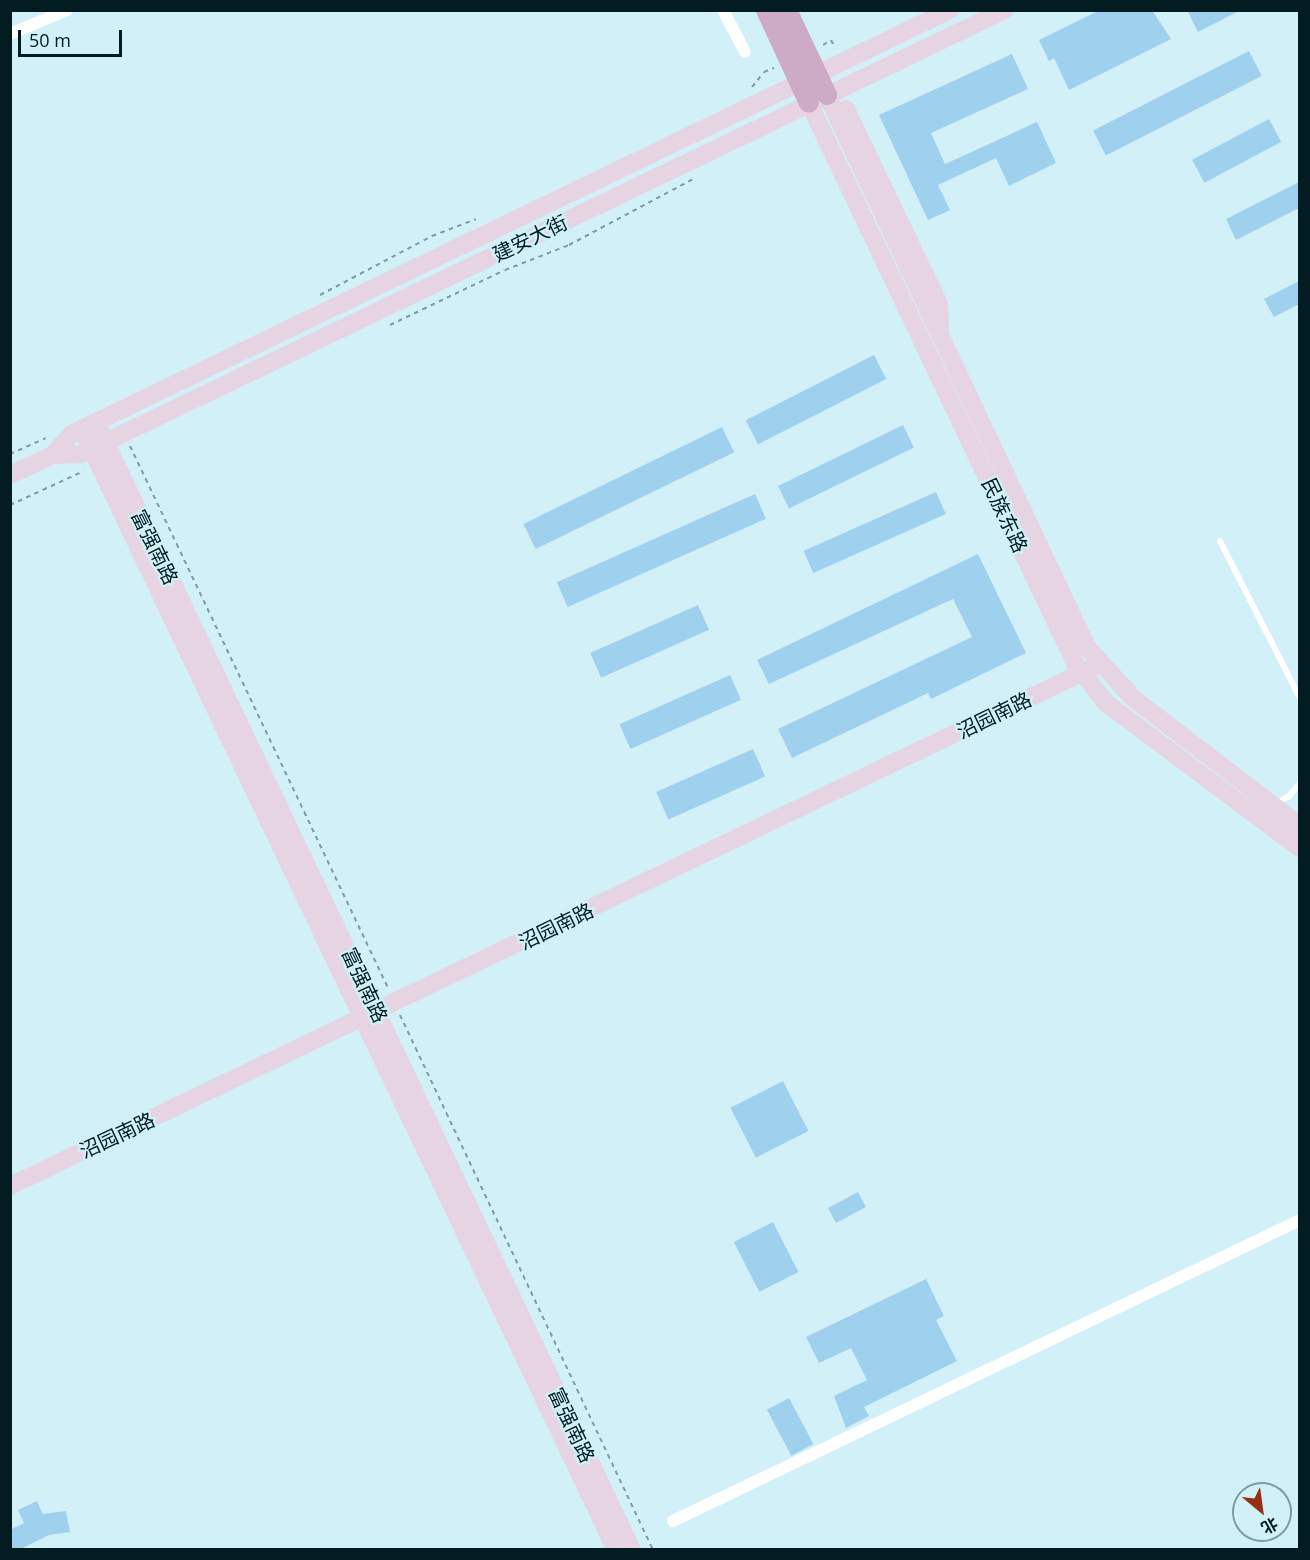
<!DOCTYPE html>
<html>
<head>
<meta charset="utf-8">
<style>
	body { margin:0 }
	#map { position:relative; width:1310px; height:1560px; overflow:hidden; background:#d1f0f8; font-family:"Open Sans","Noto Sans SC",sans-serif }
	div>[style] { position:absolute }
	.building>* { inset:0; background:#9fd1ef; transform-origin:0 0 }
	.path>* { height:2px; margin-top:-1px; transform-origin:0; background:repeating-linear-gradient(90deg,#7f9ca4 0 4.5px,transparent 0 9px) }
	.lane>* { height:6px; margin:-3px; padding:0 3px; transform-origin:3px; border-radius:3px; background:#fff }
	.street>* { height:12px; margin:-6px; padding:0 6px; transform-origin:6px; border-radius:6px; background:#fff }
	.secondary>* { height:18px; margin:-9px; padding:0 9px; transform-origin:9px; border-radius:9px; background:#e6d4e2 }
	.primary>* { height:20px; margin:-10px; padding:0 10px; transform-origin:10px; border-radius:10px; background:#cdaac5 }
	span { translate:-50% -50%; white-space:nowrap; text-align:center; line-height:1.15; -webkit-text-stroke:4.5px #d1f0f8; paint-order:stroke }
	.street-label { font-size:20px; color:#021c22 }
	.frame { position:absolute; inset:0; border:12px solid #021c22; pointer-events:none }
	.north { position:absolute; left:1232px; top:1482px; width:60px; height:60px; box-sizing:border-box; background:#d1f0f8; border:2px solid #7e9ba2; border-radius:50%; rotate:151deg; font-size:16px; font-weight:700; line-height:24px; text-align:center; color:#021c22 }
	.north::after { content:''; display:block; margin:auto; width:21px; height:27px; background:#972f12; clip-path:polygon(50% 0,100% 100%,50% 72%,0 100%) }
	.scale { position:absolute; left:18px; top:30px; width:104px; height:27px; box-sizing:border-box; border:3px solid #021c22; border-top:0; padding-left:8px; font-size:18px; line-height:21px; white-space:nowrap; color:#021c22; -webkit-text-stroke:4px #d1f0f8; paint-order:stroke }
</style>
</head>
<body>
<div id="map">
	<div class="building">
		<div style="clip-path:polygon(1100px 10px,1152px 10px,1171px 39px,1069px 90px,1054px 58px,1049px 61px,1039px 40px)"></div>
		<div style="clip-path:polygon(1187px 10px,1241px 10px,1198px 32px)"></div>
		<div style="left:1249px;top:51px;width:28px;height:175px;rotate:63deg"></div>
		<div style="clip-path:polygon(1012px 54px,1028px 89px,931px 133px,945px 164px,1037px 122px,1056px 163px,1009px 186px,996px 158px,938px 185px,950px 210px,928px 220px,879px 115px)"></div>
		<div style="left:1269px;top:119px;width:26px;height:87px;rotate:62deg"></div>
		<div style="clip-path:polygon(1299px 182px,1299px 208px,1236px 240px,1226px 219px)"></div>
		<div style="clip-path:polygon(1299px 281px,1299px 304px,1274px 317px,1264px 299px)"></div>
		<div style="left:874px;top:355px;width:27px;height:144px;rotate:63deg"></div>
		<div style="left:903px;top:425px;width:25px;height:139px;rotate:64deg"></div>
		<div style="left:722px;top:427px;width:28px;height:221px;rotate:64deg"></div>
		<div style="left:936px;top:492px;width:24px;height:145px;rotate:66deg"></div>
		<div style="left:755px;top:494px;width:27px;height:217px;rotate:66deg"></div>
		<div style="clip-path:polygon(978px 554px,1026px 653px,931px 699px,928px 693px,792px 758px,778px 729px,972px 637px,953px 599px,769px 684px,757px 660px)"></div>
		<div style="left:698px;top:605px;width:27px;height:118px;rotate:66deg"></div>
		<div style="left:730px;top:675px;width:27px;height:121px;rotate:66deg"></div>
		<div style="left:753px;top:749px;width:30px;height:106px;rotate:66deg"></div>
		<div style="left:783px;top:1081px;width:56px;height:59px;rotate:63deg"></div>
		<div style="left:858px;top:1192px;width:17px;height:34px;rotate:62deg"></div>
		<div style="left:773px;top:1222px;width:56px;height:44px;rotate:63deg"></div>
		<div style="clip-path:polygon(926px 1279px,944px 1316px,936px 1320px,957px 1361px,864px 1407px,869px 1416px,846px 1428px,834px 1396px,867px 1380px,851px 1348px,819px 1363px,806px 1337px)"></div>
		<div style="left:789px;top:1398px;width:52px;height:25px;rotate:62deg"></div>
		<div style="clip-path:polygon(37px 1501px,43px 1514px,66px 1511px,70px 1532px,49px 1535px,19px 1550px,10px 1550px,10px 1530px,24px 1523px,18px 1510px)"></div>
	</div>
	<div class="path">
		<div style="left:823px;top:45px;width:9px;rotate:-32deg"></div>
		<div style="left:831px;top:40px;width:9px;rotate:63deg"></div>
		<div style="left:752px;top:87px;width:19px;rotate:-51deg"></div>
		<div style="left:764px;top:72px;width:11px;rotate:-22deg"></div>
		<div style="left:320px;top:295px;width:127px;rotate:-27.8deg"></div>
		<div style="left:432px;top:236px;width:47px;rotate:-21.1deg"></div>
		<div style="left:390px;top:325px;width:127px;rotate:-25.6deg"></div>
		<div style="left:505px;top:270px;width:69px;rotate:-21.3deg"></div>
		<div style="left:569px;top:245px;width:143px;rotate:-28deg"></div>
		<div style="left:130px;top:446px;width:600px;rotate:64.54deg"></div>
		<div style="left:10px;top:454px;width:39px;rotate:-24deg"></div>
		<div style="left:10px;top:505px;width:81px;rotate:-24.7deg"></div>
		<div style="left:400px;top:1015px;width:592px;rotate:64.69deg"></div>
	</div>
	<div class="lane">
		<div style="left:1220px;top:541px;width:176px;rotate:63deg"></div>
		<div style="left:1276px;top:804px;width:15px;rotate:-32deg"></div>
		<div style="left:1289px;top:796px;width:17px;rotate:-50deg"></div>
	</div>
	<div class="street">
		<div style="left:723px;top:10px;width:47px;rotate:62.4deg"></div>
		<div style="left:10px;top:34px;width:62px;rotate:-22.8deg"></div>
		<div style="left:673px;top:1521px;width:696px;rotate:-25.64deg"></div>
	</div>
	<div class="secondary">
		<div style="left:827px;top:95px;width:610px;rotate:64.78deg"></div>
		<div style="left:1087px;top:647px;width:70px;rotate:47.9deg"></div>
		<div style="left:1134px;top:699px;width:209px;rotate:37.4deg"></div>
		<div style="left:809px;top:103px;width:622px;rotate:64.59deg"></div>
		<div style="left:1076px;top:665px;width:48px;rotate:51.7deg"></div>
		<div style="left:1106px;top:703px;width:242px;rotate:36.8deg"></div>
		<div style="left:846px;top:109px;width:216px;rotate:64.5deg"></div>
		<div style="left:939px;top:304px;width:27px;rotate:88deg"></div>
		<div style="left:96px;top:422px;width:1249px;rotate:64.58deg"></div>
		<div style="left:82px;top:429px;width:1242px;rotate:64.53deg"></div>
		<div style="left:53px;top:455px;width:28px;rotate:-49deg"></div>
		<div style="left:71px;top:434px;width:976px;rotate:-25.75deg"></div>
		<div style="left:10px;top:475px;width:47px;rotate:-24.9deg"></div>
		<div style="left:53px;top:455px;width:28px;rotate:-2deg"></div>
		<div style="left:81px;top:454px;width:11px;rotate:-27deg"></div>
		<div style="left:91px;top:449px;width:1014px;rotate:-25.66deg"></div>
		<div style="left:10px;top:1186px;width:1209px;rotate:-25.59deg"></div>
	</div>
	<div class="primary">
		<div style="left:766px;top:10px;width:102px;rotate:65.2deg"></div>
		<div style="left:787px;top:10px;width:94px;rotate:64.8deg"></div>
	</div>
	<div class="street-label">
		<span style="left:530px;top:238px;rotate:-26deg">建安大街</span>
		<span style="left:1005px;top:515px;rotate:65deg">民族东路</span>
		<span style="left:155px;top:547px;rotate:64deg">富强南路</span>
		<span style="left:994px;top:715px;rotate:-26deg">沼园南路</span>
		<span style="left:556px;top:926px;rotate:-26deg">沼园南路</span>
		<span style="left:365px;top:985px;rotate:65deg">富强南路</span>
		<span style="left:117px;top:1135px;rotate:-25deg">沼园南路</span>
		<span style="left:572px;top:1425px;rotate:65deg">富强南路</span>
	</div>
	<div class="frame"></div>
	<div class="north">北</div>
	<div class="scale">50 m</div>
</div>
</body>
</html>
